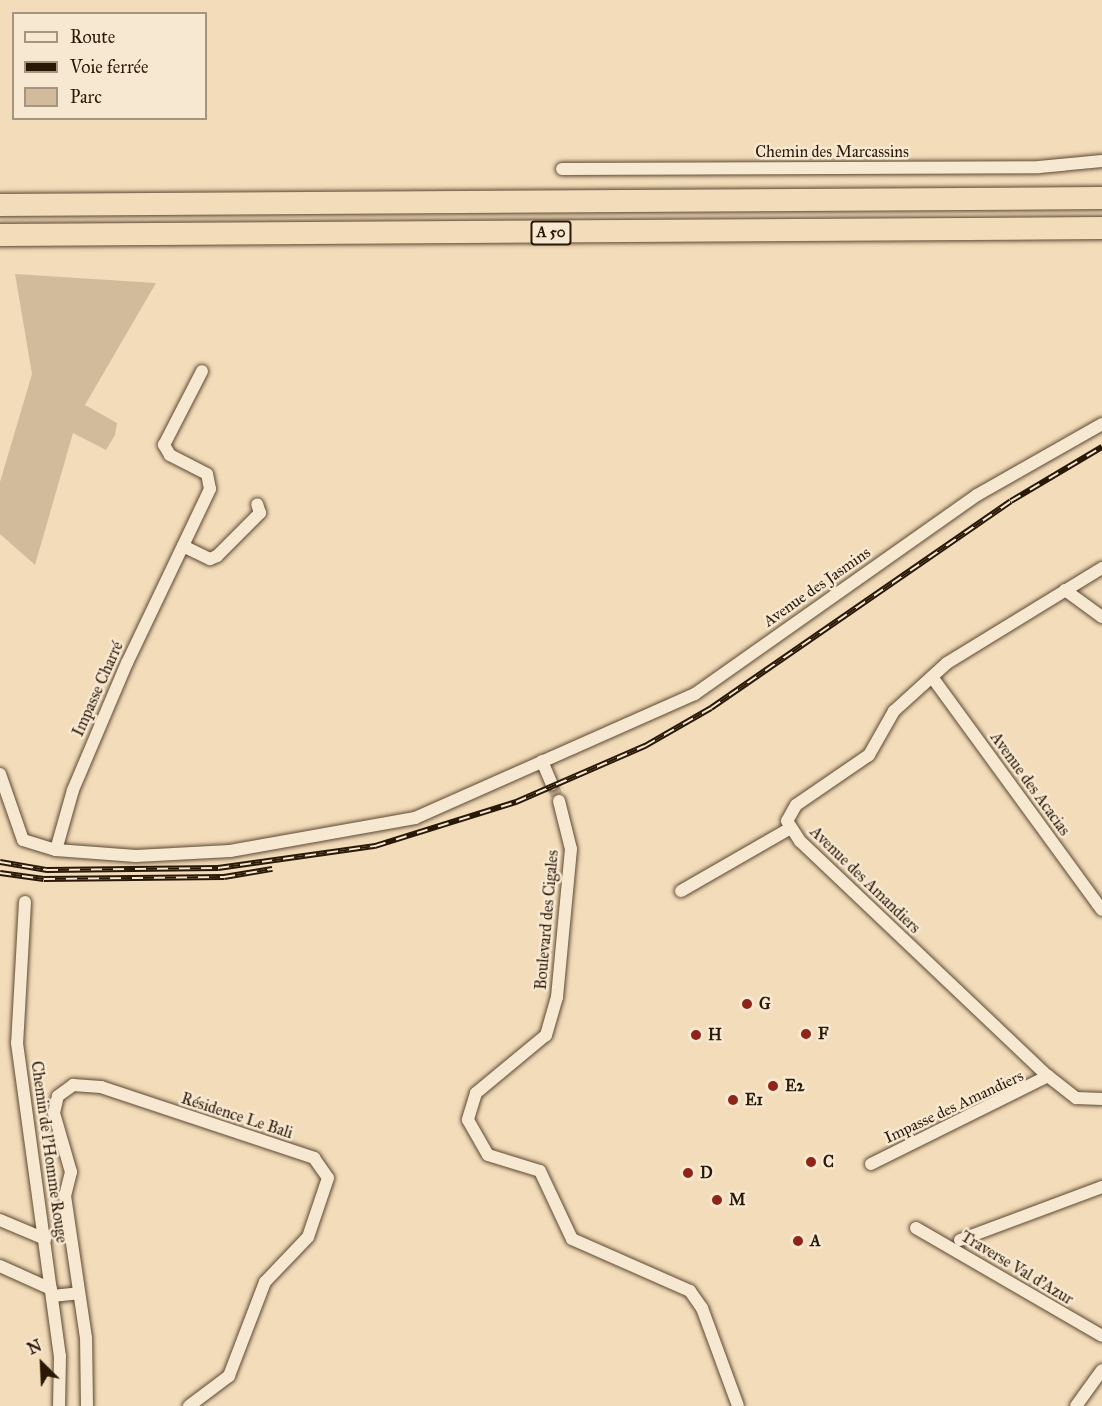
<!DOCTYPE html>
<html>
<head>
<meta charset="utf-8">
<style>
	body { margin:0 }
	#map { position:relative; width:1102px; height:1406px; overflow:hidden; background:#f3dcba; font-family:"IM FELL Great Primer",serif }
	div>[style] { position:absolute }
	.green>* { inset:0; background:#d1bb9b }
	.minor-tunnel>* { height:12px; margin-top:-6px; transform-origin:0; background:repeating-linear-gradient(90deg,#cbb596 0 12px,transparent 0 18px) }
	.roads { filter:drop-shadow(0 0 2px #5c4933) drop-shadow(0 0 2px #5c4933) }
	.minor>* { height:12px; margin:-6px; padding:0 6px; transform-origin:6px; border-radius:6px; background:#f7e8d2 }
	.motorway>* { height:22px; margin:-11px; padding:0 11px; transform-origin:11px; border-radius:11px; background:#f3dcba }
	.rail>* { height:6px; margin-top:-3px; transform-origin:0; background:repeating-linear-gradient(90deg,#f7e8d2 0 11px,#291806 0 22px); box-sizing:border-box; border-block:2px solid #291806 }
	.dots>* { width:16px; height:16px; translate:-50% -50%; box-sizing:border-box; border:3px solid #f7e8d2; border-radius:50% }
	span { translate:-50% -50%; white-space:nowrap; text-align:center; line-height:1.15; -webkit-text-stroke:5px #f7e8d2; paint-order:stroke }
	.shield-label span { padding:2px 4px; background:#f7e8d2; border:2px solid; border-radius:4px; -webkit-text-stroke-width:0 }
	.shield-label { font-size:15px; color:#291806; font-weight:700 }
	.street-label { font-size:16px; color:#291806 }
	.poi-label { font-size:16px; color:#291806; font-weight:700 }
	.left { translate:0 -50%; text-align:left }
	.legend { position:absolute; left:12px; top:12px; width:195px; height:108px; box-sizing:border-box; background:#f7e8d2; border:2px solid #a59580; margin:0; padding:8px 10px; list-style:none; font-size:18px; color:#291806 }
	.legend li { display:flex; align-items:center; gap:12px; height:30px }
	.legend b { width:30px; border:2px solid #a59580 }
	.north { position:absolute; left:12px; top:1334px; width:60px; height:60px; -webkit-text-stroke:4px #f7e8d2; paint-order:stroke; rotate:336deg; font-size:16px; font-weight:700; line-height:24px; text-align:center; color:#291806 }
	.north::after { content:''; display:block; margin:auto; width:21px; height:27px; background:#291806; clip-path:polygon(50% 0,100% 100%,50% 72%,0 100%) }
</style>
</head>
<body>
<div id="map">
	<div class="green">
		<div style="clip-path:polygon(15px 274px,156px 283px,85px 405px,117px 423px,115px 435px,106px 450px,73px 433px,35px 565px,0 534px,0 482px,32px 374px)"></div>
	</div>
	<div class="minor-tunnel">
		<div style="left:552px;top:784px;width:18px;rotate:68deg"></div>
	</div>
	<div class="roads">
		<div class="minor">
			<div style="left:562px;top:169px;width:477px;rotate:-0.2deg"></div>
			<div style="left:1039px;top:167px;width:63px;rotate:-5.4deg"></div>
			<div style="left:183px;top:546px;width:30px;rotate:26deg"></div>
			<div style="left:210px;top:559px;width:8px;rotate:-23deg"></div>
			<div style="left:217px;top:556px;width:61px;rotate:-45deg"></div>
			<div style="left:260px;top:513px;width:9px;rotate:-108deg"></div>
			<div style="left:1102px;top:568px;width:182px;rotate:148.5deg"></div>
			<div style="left:947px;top:663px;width:72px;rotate:137.8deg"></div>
			<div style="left:894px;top:711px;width:51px;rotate:119.6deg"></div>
			<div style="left:869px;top:755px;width:88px;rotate:145.6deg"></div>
			<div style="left:796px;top:805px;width:18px;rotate:119deg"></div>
			<div style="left:787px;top:821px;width:24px;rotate:57deg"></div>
			<div style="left:800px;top:841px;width:342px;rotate:43.5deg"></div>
			<div style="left:1048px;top:1076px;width:36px;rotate:38deg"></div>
			<div style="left:1076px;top:1098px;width:26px;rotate:2deg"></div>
			<div style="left:1065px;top:590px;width:46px;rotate:36.1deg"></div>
			<div style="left:932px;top:677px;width:288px;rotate:53.9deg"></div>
			<div style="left:542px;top:761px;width:25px;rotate:67deg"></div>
			<div style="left:0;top:774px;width:70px;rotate:70.8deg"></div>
			<div style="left:23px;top:840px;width:34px;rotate:17deg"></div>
			<div style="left:56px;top:850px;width:80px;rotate:4.3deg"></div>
			<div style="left:136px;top:856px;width:94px;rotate:-3deg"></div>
			<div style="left:230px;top:851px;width:188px;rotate:-10.1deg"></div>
			<div style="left:415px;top:818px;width:306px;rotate:-23.9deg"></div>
			<div style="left:695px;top:694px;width:345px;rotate:-35.2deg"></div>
			<div style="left:977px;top:495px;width:144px;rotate:-29.6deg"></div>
			<div style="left:559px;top:801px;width:49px;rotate:76deg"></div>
			<div style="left:571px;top:849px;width:149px;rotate:95.4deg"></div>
			<div style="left:557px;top:997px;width:40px;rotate:106deg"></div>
			<div style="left:546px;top:1035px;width:91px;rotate:140.4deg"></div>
			<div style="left:476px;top:1093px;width:28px;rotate:107deg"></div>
			<div style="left:468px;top:1120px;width:40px;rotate:60.3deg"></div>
			<div style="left:488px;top:1155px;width:54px;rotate:17.1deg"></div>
			<div style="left:540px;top:1171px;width:75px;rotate:64.8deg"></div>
			<div style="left:572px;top:1239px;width:129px;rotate:23.8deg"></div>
			<div style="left:690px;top:1291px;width:21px;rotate:55deg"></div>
			<div style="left:702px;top:1308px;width:104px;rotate:69.8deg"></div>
			<div style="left:56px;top:850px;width:62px;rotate:-74.2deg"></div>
			<div style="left:73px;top:790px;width:138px;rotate:-67deg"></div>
			<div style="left:127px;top:663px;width:193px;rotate:-64.5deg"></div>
			<div style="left:210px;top:489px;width:15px;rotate:-101deg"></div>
			<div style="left:207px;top:474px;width:42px;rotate:-152.8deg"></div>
			<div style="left:170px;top:455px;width:12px;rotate:-121deg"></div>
			<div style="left:164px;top:445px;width:83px;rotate:-62.8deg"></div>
			<div style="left:681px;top:891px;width:125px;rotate:-29.9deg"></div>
			<div style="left:25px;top:902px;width:141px;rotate:93.2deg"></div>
			<div style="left:17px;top:1043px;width:316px;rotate:82.2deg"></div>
			<div style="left:60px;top:1356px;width:50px;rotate:91.1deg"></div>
			<div style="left:871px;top:1164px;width:198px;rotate:-26.4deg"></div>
			<div style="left:0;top:1220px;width:49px;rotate:22.9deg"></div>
			<div style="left:916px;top:1228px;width:215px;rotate:30.1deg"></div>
			<div style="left:960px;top:1240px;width:152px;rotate:-20.5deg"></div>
			<div style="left:0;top:1266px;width:56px;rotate:24.3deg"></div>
			<div style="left:52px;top:1296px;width:27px;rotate:-6deg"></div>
			<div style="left:87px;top:1406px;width:68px;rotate:-90.8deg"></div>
			<div style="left:86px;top:1338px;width:144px;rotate:-98.4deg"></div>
			<div style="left:65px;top:1196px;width:25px;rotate:-76deg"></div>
			<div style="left:71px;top:1172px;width:61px;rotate:-106.1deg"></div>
			<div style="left:54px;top:1113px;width:17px;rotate:-77deg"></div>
			<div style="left:58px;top:1096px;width:19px;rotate:-36deg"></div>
			<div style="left:73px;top:1085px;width:28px;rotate:4deg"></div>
			<div style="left:101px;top:1087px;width:225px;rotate:18.4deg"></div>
			<div style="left:314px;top:1158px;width:24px;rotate:55deg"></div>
			<div style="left:328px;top:1178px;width:62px;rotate:108.7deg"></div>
			<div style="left:308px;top:1237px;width:62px;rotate:133.7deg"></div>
			<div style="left:265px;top:1282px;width:101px;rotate:111deg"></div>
			<div style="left:229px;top:1376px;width:50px;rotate:143.1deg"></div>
			<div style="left:1076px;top:1406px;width:44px;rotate:-54.2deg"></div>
		</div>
		<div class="motorway">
			<div style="left:0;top:205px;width:1102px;rotate:-0.36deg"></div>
			<div style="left:0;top:235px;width:1102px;rotate:-0.36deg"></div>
		</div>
	</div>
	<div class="rail">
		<div style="left:0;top:862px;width:48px;rotate:9.7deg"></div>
		<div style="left:47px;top:870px;width:171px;rotate:-0.7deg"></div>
		<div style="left:218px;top:868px;width:159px;rotate:-8deg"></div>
		<div style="left:375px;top:846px;width:148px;rotate:-17.3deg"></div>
		<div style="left:516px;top:802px;width:141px;rotate:-23.5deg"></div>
		<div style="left:645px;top:746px;width:76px;rotate:-29.9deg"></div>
		<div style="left:711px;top:708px;width:364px;rotate:-34.6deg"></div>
		<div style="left:1011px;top:501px;width:106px;rotate:-30.7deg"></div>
		<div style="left:0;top:873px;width:44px;rotate:7.8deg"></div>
		<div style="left:44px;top:879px;width:180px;rotate:-0.6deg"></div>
		<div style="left:224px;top:877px;width:49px;rotate:-9.5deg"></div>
	</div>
	<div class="dots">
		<div style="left:747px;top:1004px;background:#8f2418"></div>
		<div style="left:806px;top:1034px;background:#8f2418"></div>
		<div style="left:696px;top:1035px;background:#8f2418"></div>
		<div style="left:773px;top:1086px;background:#8f2418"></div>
		<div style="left:733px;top:1100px;background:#8f2418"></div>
		<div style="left:811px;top:1162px;background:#8f2418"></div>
		<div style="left:688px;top:1173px;background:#8f2418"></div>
		<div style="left:717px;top:1200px;background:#8f2418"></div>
		<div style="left:798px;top:1241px;background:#8f2418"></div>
	</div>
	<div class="shield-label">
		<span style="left:551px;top:233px">A 50</span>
	</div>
	<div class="street-label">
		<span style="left:832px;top:152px">Chemin des Marcassins</span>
		<span style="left:817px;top:587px;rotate:-35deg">Avenue des Jasmins</span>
		<span style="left:98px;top:689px;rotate:-66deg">Impasse Charré</span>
		<span style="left:1030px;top:784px;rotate:54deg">Avenue des Acacias</span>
		<span style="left:865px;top:880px;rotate:44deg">Avenue des Amandiers</span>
		<span style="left:547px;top:920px;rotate:-85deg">Boulevard des Cigales</span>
		<span style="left:954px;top:1107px;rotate:-25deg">Impasse des Amandiers</span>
		<span style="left:237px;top:1116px;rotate:18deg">Résidence Le Bali</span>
		<span style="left:49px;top:1152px;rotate:82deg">Chemin de l'Homme Rouge</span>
		<span style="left:1017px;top:1268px;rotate:31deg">Traverse Val d'Azur</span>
	</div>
	<div class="poi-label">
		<span class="left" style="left:759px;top:1004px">G</span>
		<span class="left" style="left:818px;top:1034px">F</span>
		<span class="left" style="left:708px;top:1035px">H</span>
		<span class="left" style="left:785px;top:1086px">E2</span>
		<span class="left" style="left:745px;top:1100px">E1</span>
		<span class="left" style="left:823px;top:1162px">C</span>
		<span class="left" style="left:700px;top:1173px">D</span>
		<span class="left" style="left:729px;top:1200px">M</span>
		<span class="left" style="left:810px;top:1241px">A</span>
	</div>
	<ul class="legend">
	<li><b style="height:8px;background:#f7e8d2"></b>Route</li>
	<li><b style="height:8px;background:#291806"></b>Voie ferrée</li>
	<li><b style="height:16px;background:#d1bb9b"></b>Parc</li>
	</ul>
	<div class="north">N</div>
</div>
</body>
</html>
